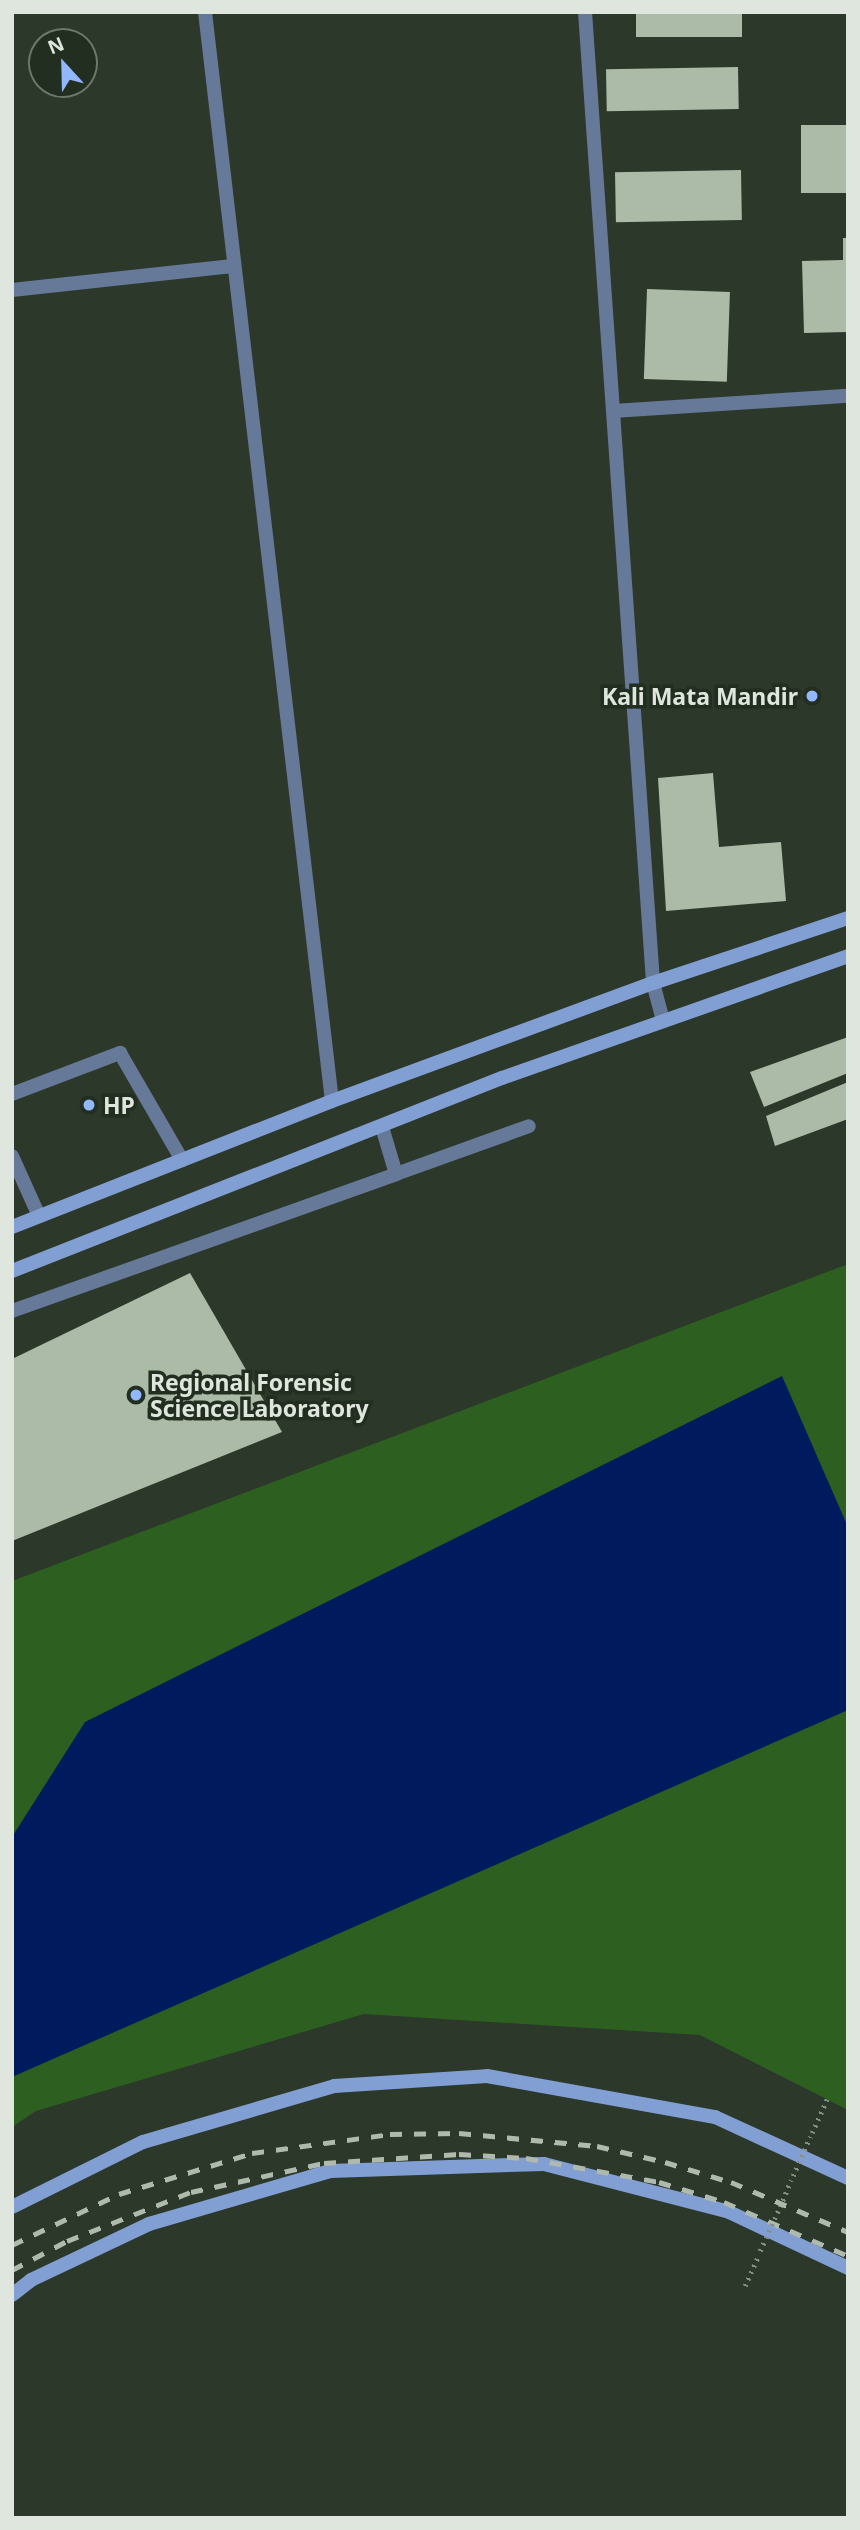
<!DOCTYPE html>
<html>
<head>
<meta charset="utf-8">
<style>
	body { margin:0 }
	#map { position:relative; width:860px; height:2530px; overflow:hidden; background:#2c3829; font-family:"Noto Sans",sans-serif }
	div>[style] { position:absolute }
	.green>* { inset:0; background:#2c5f20 }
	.water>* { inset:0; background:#001b5d }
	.building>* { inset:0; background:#abbba8; transform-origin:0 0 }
	.path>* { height:4.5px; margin-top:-2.25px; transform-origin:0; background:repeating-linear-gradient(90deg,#869084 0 2px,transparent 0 7px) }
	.lane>* { height:14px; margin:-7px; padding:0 7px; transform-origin:7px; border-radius:7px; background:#667999 }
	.street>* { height:14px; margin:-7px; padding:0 7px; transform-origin:7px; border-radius:7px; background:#667999 }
	.secondary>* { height:14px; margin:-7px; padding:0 7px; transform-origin:7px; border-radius:7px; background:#819fd3 }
	.rail>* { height:5px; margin-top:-2.5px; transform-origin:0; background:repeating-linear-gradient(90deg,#b0b9ae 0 12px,transparent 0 24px) }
	.path-bridge>* { height:4.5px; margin-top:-2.25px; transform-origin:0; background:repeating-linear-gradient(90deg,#869084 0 2px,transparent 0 7px) }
	.dots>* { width:19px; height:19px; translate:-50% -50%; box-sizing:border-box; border:4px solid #222e1f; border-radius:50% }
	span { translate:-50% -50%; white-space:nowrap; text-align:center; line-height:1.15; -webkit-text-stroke:7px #222e1f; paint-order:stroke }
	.poi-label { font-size:23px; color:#dee6dd; font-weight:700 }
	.right { translate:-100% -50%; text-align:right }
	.left { translate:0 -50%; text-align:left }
	.frame { position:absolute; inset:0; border:14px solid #dee6dd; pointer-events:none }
	.north { position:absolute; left:28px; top:28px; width:70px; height:70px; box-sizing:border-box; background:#222e1f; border:2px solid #6d786b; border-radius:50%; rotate:338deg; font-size:19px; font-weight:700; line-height:28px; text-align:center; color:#dee6dd }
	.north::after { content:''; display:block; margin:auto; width:24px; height:32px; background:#91b8fd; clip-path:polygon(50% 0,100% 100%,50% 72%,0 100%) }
</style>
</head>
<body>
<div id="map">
	<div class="green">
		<div style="clip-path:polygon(848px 1264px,848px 2110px,700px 2035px,364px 2014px,36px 2111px,12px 2127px,12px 1581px)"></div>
	</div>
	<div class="water">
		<div style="clip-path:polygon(782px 1376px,848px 1527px,848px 1710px,12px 2077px,12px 1837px,85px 1722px)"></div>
	</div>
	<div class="building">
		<div style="left:636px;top:12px;width:106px;height:25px"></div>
		<div style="left:738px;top:67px;width:42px;height:132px;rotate:89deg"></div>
		<div style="left:848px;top:125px;width:68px;height:47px;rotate:90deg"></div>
		<div style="left:741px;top:170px;width:50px;height:126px;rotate:89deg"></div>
		<div style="clip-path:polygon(843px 238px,848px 238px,848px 332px,804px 333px,802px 261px,843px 260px)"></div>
		<div style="left:647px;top:289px;width:83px;height:90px;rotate:2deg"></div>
		<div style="clip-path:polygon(713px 773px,719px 847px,781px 842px,786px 901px,666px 911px,658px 778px)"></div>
		<div style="clip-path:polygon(848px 1037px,848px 1073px,764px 1107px,750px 1072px)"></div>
		<div style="clip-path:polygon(848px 1082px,848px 1119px,775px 1146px,766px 1116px)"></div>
		<div style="clip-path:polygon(190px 1273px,282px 1432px,12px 1541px,12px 1359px)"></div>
	</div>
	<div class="path">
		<div style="left:812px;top:2133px;width:37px;rotate:-66deg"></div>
		<div style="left:780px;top:2207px;width:29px;rotate:-68deg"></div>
		<div style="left:745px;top:2286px;width:34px;rotate:-66deg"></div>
	</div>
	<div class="lane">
		<div style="left:12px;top:1094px;width:116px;rotate:-20.8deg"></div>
		<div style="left:120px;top:1053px;width:124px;rotate:59.9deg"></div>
		<div style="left:12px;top:1156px;width:66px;rotate:65.8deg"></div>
		<div style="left:396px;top:1174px;width:141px;rotate:-19.8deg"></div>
		<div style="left:12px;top:1311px;width:408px;rotate:-19.6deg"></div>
		<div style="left:396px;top:1174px;width:49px;rotate:-106.6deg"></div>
	</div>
	<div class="street">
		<div style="left:205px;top:12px;width:1096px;rotate:83.35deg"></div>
		<div style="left:585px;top:12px;width:973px;rotate:85.99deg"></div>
		<div style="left:653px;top:983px;width:38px;rotate:75deg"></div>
		<div style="left:12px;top:290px;width:222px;rotate:-6.2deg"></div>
		<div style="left:613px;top:411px;width:235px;rotate:-3.7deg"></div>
	</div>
	<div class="secondary">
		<div style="left:12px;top:1227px;width:344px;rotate:-21.5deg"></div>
		<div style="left:332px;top:1101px;width:342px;rotate:-20.2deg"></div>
		<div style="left:653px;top:983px;width:206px;rotate:-18.4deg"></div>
		<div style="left:12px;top:1271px;width:527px;rotate:-21.5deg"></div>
		<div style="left:502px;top:1078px;width:367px;rotate:-19.4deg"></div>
		<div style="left:12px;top:2207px;width:146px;rotate:-26.4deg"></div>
		<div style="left:143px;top:2142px;width:199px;rotate:-16.3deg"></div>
		<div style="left:334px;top:2086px;width:153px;rotate:-3.7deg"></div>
		<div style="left:487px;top:2076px;width:232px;rotate:10.2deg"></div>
		<div style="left:715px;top:2117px;width:146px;rotate:24.6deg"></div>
		<div style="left:12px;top:2295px;width:24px;rotate:-38deg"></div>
		<div style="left:31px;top:2280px;width:131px;rotate:-25.4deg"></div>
		<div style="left:149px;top:2224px;width:189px;rotate:-16.3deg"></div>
		<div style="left:330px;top:2171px;width:214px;rotate:-1.9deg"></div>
		<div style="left:544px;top:2164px;width:191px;rotate:14.5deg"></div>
		<div style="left:729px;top:2212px;width:132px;rotate:25.2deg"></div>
	</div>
	<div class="rail">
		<div style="left:12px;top:2245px;width:119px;rotate:-25.5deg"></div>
		<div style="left:119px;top:2194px;width:139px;rotate:-17.1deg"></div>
		<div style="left:252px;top:2153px;width:139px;rotate:-7.8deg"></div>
		<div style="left:390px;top:2134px;width:69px;rotate:-0.8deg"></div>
		<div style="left:459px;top:2133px;width:139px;rotate:5.4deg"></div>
		<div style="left:597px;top:2146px;width:70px;rotate:13.2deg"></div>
		<div style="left:665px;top:2162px;width:69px;rotate:16.9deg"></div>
		<div style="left:731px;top:2182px;width:127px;rotate:23.1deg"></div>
		<div style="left:12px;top:2270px;width:62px;rotate:-27.8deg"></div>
		<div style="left:67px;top:2241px;width:133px;rotate:-21.6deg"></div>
		<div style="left:191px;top:2192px;width:136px;rotate:-12.3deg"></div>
		<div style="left:324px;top:2163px;width:135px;rotate:-3.8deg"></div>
		<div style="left:459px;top:2154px;width:67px;rotate:3.4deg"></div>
		<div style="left:526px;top:2158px;width:135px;rotate:10.2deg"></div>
		<div style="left:659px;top:2182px;width:68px;rotate:17.1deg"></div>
		<div style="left:724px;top:2202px;width:135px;rotate:23.5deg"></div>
	</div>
	<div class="path-bridge">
		<div style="left:793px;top:2176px;width:43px;rotate:-66.4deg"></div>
		<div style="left:760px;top:2251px;width:44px;rotate:-65.8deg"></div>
	</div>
	<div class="dots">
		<div style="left:812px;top:696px;background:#91b8fd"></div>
		<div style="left:89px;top:1105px;background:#91b8fd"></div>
		<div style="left:136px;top:1395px;background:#91b8fd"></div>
	</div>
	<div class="poi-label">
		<span class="right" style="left:798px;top:696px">Kali Mata Mandir</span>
		<span class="left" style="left:103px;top:1105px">HP</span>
		<span class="left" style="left:150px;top:1395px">Regional Forensic<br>Science Laboratory</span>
	</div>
	<div class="frame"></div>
	<div class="north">N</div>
</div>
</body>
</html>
